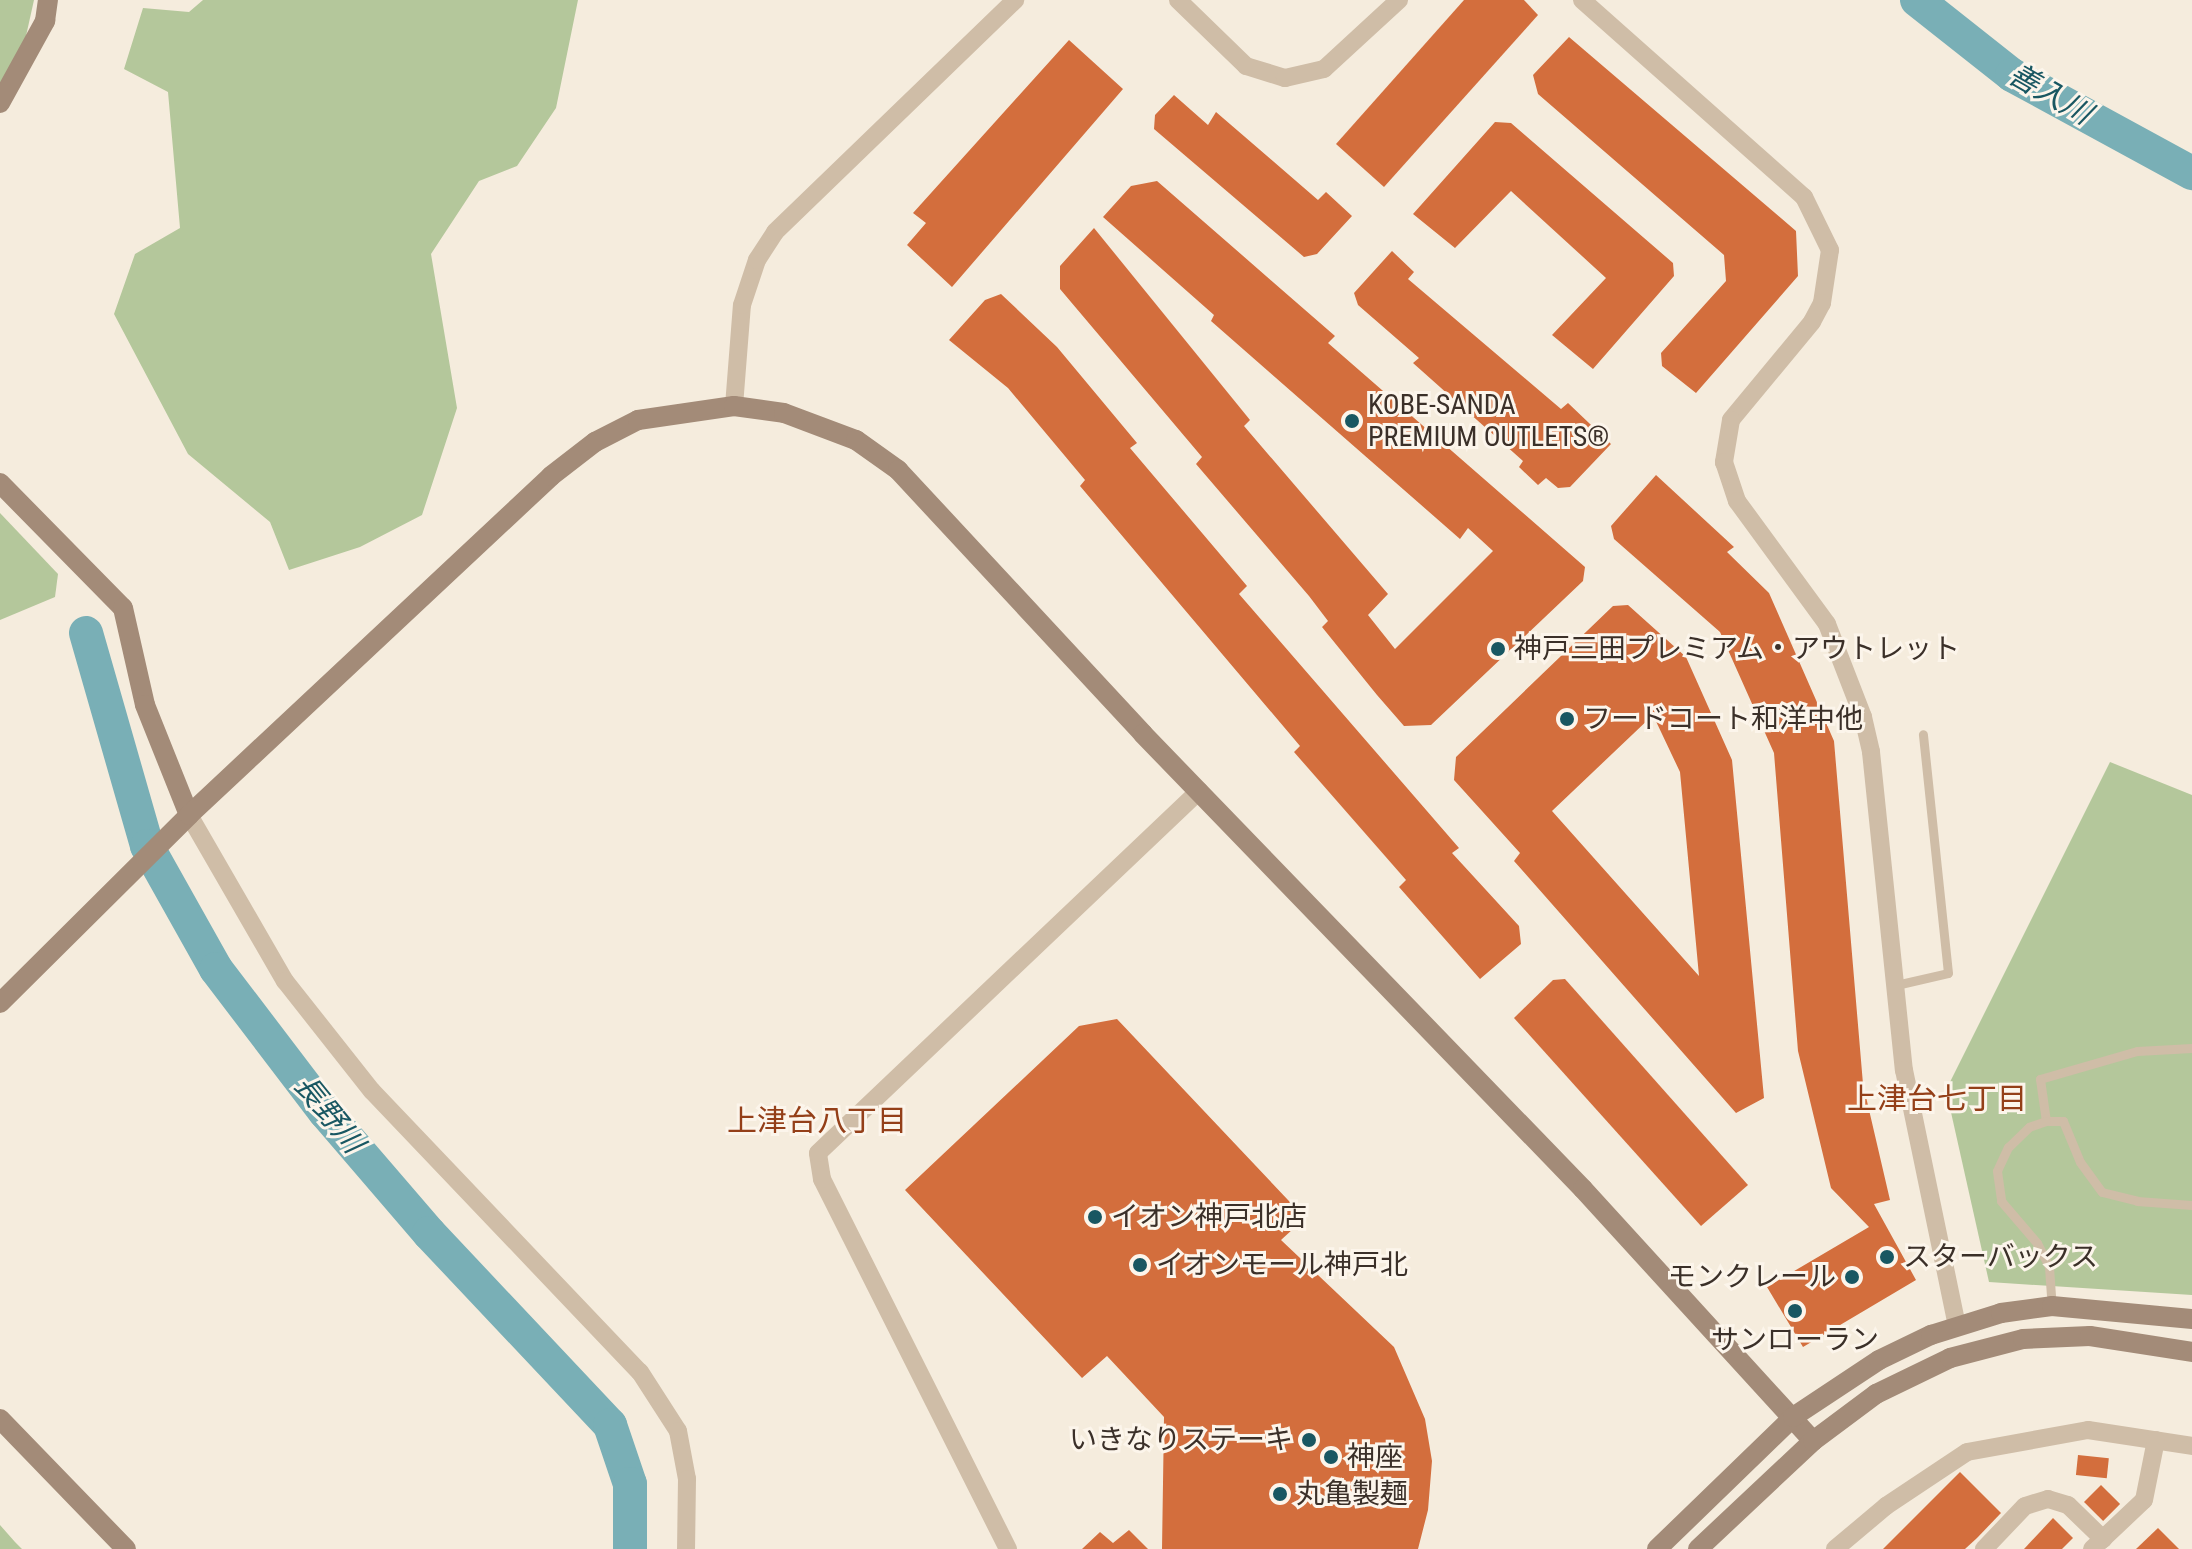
<!DOCTYPE html>
<html>
<head>
<meta charset="utf-8">
<style>
	body { margin:0 }
	#map { position:relative; width:2192px; height:1549px; overflow:hidden; background:#f5ecdd; font-family:"Roboto Condensed","Noto Sans JP",sans-serif }
	div>[style] { position:absolute }
	.green>* { inset:0; background:#b4c79b }
	.river>* { height:34px; margin:-17px; padding:0 17px; transform-origin:17px; border-radius:17px; background:#79afb6 }
	.building>* { inset:0; background:#d36e3d; transform-origin:0 0 }
	.lane>* { height:9px; margin:-4.5px; padding:0 4.5px; transform-origin:4.5px; border-radius:4.5px; background:#cfbda7 }
	.street>* { height:18px; margin:-9px; padding:0 9px; transform-origin:9px; border-radius:9px; background:#cfbda7 }
	.secondary>* { height:20px; margin:-10px; padding:0 10px; transform-origin:10px; border-radius:10px; background:#a38b78 }
	.dots>* { width:22px; height:22px; translate:-50% -50%; box-sizing:border-box; border:4px solid #fcf5eb; border-radius:50% }
	span { translate:-50% -50%; white-space:nowrap; text-align:center; line-height:1.15; -webkit-text-stroke:6px #fcf5eb; paint-order:stroke }
	.poi-label { font-size:28px; color:#3b3029 }
	.left { translate:0 -50%; text-align:left }
	.right { translate:-100% -50%; text-align:right }
	.water-label { font-size:30px; color:#195762; font-style:italic }
	.neighbourhood-label { font-size:30px; color:#943f18 }
</style>
</head>
<body>
<div id="map">
	<div class="green">
		<div style="clip-path:polygon(0 0,34px 0,24px 45px,0 84px)"></div>
		<div style="clip-path:polygon(203px 0,578px 0,556px 108px,517px 166px,479px 181px,431px 254px,457px 408px,422px 515px,360px 547px,289px 570px,270px 522px,188px 454px,114px 314px,135px 254px,180px 228px,168px 92px,124px 69px,143px 8px,189px 12px)"></div>
		<div style="clip-path:polygon(0 513px,58px 574px,55px 597px,0 620px)"></div>
		<div style="clip-path:polygon(2110px 762px,2192px 795px,2192px 1295px,1989px 1282px,1946px 1090px)"></div>
		<div style="clip-path:polygon(0 1525px,15px 1542px,22px 1549px,0 1549px)"></div>
	</div>
	<div class="river">
		<div style="left:1917px;top:0;width:121px;rotate:38.3deg"></div>
		<div style="left:2012px;top:75px;width:205px;rotate:28.6deg"></div>
		<div style="left:86px;top:633px;width:222px;rotate:74deg"></div>
		<div style="left:147px;top:846px;width:141px;rotate:60.7deg"></div>
		<div style="left:216px;top:969px;width:180px;rotate:52.7deg"></div>
		<div style="left:325px;top:1112px;width:160px;rotate:49.3deg"></div>
		<div style="left:429px;top:1233px;width:264px;rotate:46.7deg"></div>
		<div style="left:610px;top:1425px;width:62px;rotate:71.3deg"></div>
		<div style="left:630px;top:1484px;width:65px;rotate:90deg"></div>
	</div>
	<div class="building">
		<div style="clip-path:polygon(1464px 0,1524px 0,1538px 15px,1384px 187px,1336px 144px)"></div>
		<div style="clip-path:polygon(1569px 37px,1796px 231px,1798px 276px,1696px 393px,1662px 366px,1661px 353px,1726px 281px,1724px 255px,1538px 94px,1533px 75px)"></div>
		<div style="clip-path:polygon(1069px 40px,1123px 89px,952px 287px,907px 245px,926px 223px,913px 213px)"></div>
		<div style="clip-path:polygon(1174px 95px,1208px 125px,1216px 112px,1318px 200px,1326px 192px,1352px 216px,1317px 254px,1304px 257px,1154px 129px,1155px 115px)"></div>
		<div style="clip-path:polygon(1495px 122px,1511px 123px,1673px 263px,1674px 276px,1593px 369px,1552px 335px,1606px 278px,1511px 191px,1455px 248px,1413px 214px)"></div>
		<div style="clip-path:polygon(1157px 181px,1335px 336px,1328px 343px,1585px 567px,1583px 581px,1431px 725px,1404px 726px,1377px 695px,1322px 627px,1328px 621px,1309px 596px,1196px 464px,1202px 457px,1060px 289px,1060px 266px,1094px 228px,1250px 420px,1244px 426px,1388px 594px,1368px 615px,1395px 649px,1493px 551px,1468px 528px,1460px 539px,1211px 321px,1214px 315px,1103px 217px,1131px 186px)"></div>
		<div style="clip-path:polygon(1392px 251px,1414px 272px,1408px 279px,1561px 409px,1568px 403px,1611px 444px,1570px 487px,1558px 488px,1546px 478px,1538px 485px,1519px 467px,1523px 461px,1413px 363px,1419px 358px,1358px 305px,1354px 293px)"></div>
		<div style="clip-path:polygon(1001px 294px,1057px 347px,1137px 443px,1130px 448px,1247px 586px,1239px 594px,1459px 848px,1452px 853px,1519px 926px,1521px 944px,1480px 979px,1399px 887px,1406px 880px,1294px 752px,1300px 746px,1080px 486px,1085px 480px,1008px 388px,949px 340px,985px 300px)"></div>
		<div style="clip-path:polygon(1656px 475px,1734px 547px,1727px 552px,1769px 593px,1834px 741px,1863px 1084px,1890px 1200px,1874px 1204px,1916px 1280px,1803px 1347px,1767px 1287px,1869px 1227px,1831px 1188px,1798px 1051px,1774px 753px,1720px 632px,1614px 539px,1611px 526px)"></div>
		<div style="clip-path:polygon(evenodd,1628px 605px,1686px 657px,1732px 760px,1764px 1098px,1736px 1113px,1514px 861px,1520px 853px,1454px 780px,1456px 757px,1613px 606px,1628px 605px,1653px 715px,1680px 772px,1699px 976px,1552px 811px,1653px 715px)"></div>
		<div style="clip-path:polygon(1565px 979px,1748px 1185px,1701px 1226px,1514px 1018px,1553px 980px)"></div>
		<div style="clip-path:polygon(1117px 1019px,1305px 1218px,1281px 1240px,1394px 1347px,1425px 1419px,1432px 1461px,1428px 1510px,1418px 1549px,1162px 1549px,1164px 1417px,1107px 1356px,1082px 1378px,905px 1190px,1079px 1026px)"></div>
		<div style="left:2078px;top:1455px;width:31px;height:20px;rotate:6deg"></div>
		<div style="clip-path:polygon(1960px 1472px,2001px 1513px,1977px 1538px,1965px 1549px,1883px 1549px)"></div>
		<div style="left:2101px;top:1485px;width:27px;height:24px;rotate:45deg"></div>
		<div style="clip-path:polygon(2053px 1518px,2073px 1538px,2062px 1549px,2024px 1549px)"></div>
		<div style="clip-path:polygon(2158px 1528px,2179px 1549px,2136px 1549px)"></div>
		<div style="clip-path:polygon(1129px 1530px,1148px 1549px,1082px 1549px,1100px 1532px,1113px 1543px)"></div>
	</div>
	<div class="lane">
		<div style="left:1896px;top:985px;width:53px;rotate:-13deg"></div>
		<div style="left:1948px;top:973px;width:240px;rotate:-96deg"></div>
		<div style="left:2192px;top:1048px;width:55px;rotate:176.9deg"></div>
		<div style="left:2137px;top:1051px;width:101px;rotate:163.9deg"></div>
		<div style="left:2040px;top:1079px;width:42px;rotate:81.9deg"></div>
		<div style="left:2046px;top:1121px;width:17px"></div>
		<div style="left:2063px;top:1121px;width:44px;rotate:67.5deg"></div>
		<div style="left:2080px;top:1162px;width:37px;rotate:54deg"></div>
		<div style="left:2102px;top:1192px;width:36px;rotate:14deg"></div>
		<div style="left:2137px;top:1201px;width:55px;rotate:4.2deg"></div>
		<div style="left:2046px;top:1121px;width:18px;rotate:161deg"></div>
		<div style="left:2029px;top:1127px;width:29px;rotate:136deg"></div>
		<div style="left:2008px;top:1147px;width:26px;rotate:115deg"></div>
		<div style="left:1997px;top:1171px;width:30px;rotate:82deg"></div>
		<div style="left:2001px;top:1201px;width:55px;rotate:49.4deg"></div>
		<div style="left:2037px;top:1243px;width:27px;rotate:63deg"></div>
		<div style="left:2049px;top:1267px;width:39px;rotate:86deg"></div>
	</div>
	<div class="street">
		<div style="left:1178px;top:0;width:95px;rotate:44.1deg"></div>
		<div style="left:1246px;top:66px;width:41px;rotate:17.1deg"></div>
		<div style="left:1285px;top:78px;width:40px;rotate:-13deg"></div>
		<div style="left:1324px;top:69px;width:102px;rotate:-42.6deg"></div>
		<div style="left:1582px;top:0;width:297px;rotate:41.6deg"></div>
		<div style="left:1804px;top:197px;width:59px;rotate:63.9deg"></div>
		<div style="left:1830px;top:250px;width:54px;rotate:98.6deg"></div>
		<div style="left:1822px;top:303px;width:21px;rotate:118deg"></div>
		<div style="left:1812px;top:322px;width:127px;rotate:129.6deg"></div>
		<div style="left:1731px;top:420px;width:43px;rotate:99.5deg"></div>
		<div style="left:1724px;top:462px;width:41px;rotate:71.6deg"></div>
		<div style="left:1737px;top:501px;width:152px;rotate:53.8deg"></div>
		<div style="left:1827px;top:624px;width:100px;rotate:68.8deg"></div>
		<div style="left:1863px;top:717px;width:36px;rotate:77deg"></div>
		<div style="left:1871px;top:752px;width:320px;rotate:84.1deg"></div>
		<div style="left:1904px;top:1070px;width:260px;rotate:78.3deg"></div>
		<div style="left:734px;top:406px;width:101px;rotate:-85.5deg"></div>
		<div style="left:742px;top:305px;width:47px;rotate:-71.6deg"></div>
		<div style="left:757px;top:260px;width:33px;rotate:-57deg"></div>
		<div style="left:775px;top:232px;width:334px;rotate:-44deg"></div>
		<div style="left:189px;top:815px;width:192px;rotate:60deg"></div>
		<div style="left:285px;top:981px;width:140px;rotate:51.7deg"></div>
		<div style="left:372px;top:1091px;width:388px;rotate:46.4deg"></div>
		<div style="left:640px;top:1372px;width:70px;rotate:57.2deg"></div>
		<div style="left:678px;top:1431px;width:49px;rotate:79.4deg"></div>
		<div style="left:687px;top:1479px;width:70px;rotate:90.8deg"></div>
		<div style="left:1008px;top:1549px;width:414px;rotate:-116.7deg"></div>
		<div style="left:822px;top:1179px;width:26px;rotate:-99deg"></div>
		<div style="left:818px;top:1153px;width:526px;rotate:-43.54deg"></div>
		<div style="left:1835px;top:1549px;width:67px;rotate:-40.1deg"></div>
		<div style="left:1886px;top:1506px;width:97px;rotate:-33.7deg"></div>
		<div style="left:1967px;top:1452px;width:123px;rotate:-10.3deg"></div>
		<div style="left:2088px;top:1430px;width:105px;rotate:8.7deg"></div>
		<div style="left:1984px;top:1549px;width:59px;rotate:-46.4deg"></div>
		<div style="left:2025px;top:1506px;width:24px;rotate:-17deg"></div>
		<div style="left:2048px;top:1499px;width:21px;rotate:17deg"></div>
		<div style="left:2068px;top:1505px;width:49px;rotate:44.2deg"></div>
		<div style="left:2092px;top:1549px;width:71px;rotate:-43.3deg"></div>
		<div style="left:2144px;top:1500px;width:61px;rotate:-78.7deg"></div>
	</div>
	<div class="secondary">
		<div style="left:0;top:103px;width:94px;rotate:-61.2deg"></div>
		<div style="left:45px;top:21px;width:21px;rotate:-82deg"></div>
		<div style="left:0;top:483px;width:175px;rotate:45.5deg"></div>
		<div style="left:123px;top:608px;width:99px;rotate:77.2deg"></div>
		<div style="left:145px;top:705px;width:118px;rotate:68.2deg"></div>
		<div style="left:0;top:1003px;width:267px;rotate:-44.8deg"></div>
		<div style="left:189px;top:815px;width:496px;rotate:-43.1deg"></div>
		<div style="left:551px;top:476px;width:56px;rotate:-37.7deg"></div>
		<div style="left:595px;top:442px;width:48px;rotate:-27.1deg"></div>
		<div style="left:638px;top:420px;width:97px;rotate:-8.3deg"></div>
		<div style="left:734px;top:406px;width:50px;rotate:8deg"></div>
		<div style="left:784px;top:413px;width:77px;rotate:20.6deg"></div>
		<div style="left:856px;top:440px;width:52px;rotate:35.5deg"></div>
		<div style="left:898px;top:470px;width:360px;rotate:47.1deg"></div>
		<div style="left:1143px;top:734px;width:633px;rotate:45.96deg"></div>
		<div style="left:1583px;top:1189px;width:341px;rotate:47.6deg"></div>
		<div style="left:0;top:1419px;width:181px;rotate:45.9deg"></div>
		<div style="left:1657px;top:1549px;width:190px;rotate:-44.1deg"></div>
		<div style="left:1793px;top:1417px;width:103px;rotate:-33.5deg"></div>
		<div style="left:1879px;top:1360px;width:58px;rotate:-25.7deg"></div>
		<div style="left:1931px;top:1335px;width:73px;rotate:-17.4deg"></div>
		<div style="left:2001px;top:1313px;width:51px;rotate:-7.8deg"></div>
		<div style="left:2052px;top:1306px;width:141px;rotate:5.3deg"></div>
		<div style="left:1698px;top:1549px;width:158px;rotate:-43.2deg"></div>
		<div style="left:1813px;top:1441px;width:79px;rotate:-36.7deg"></div>
		<div style="left:1876px;top:1394px;width:82px;rotate:-25.9deg"></div>
		<div style="left:1950px;top:1358px;width:75px;rotate:-14.6deg"></div>
		<div style="left:2023px;top:1339px;width:67px;rotate:-2.6deg"></div>
		<div style="left:2090px;top:1336px;width:103px;rotate:8.9deg"></div>
	</div>
	<div class="dots">
		<div style="left:1352px;top:421px;background:#195762"></div>
		<div style="left:1498px;top:649px;background:#195762"></div>
		<div style="left:1567px;top:719px;background:#195762"></div>
		<div style="left:1095px;top:1217px;background:#195762"></div>
		<div style="left:1887px;top:1257px;background:#195762"></div>
		<div style="left:1140px;top:1265px;background:#195762"></div>
		<div style="left:1852px;top:1277px;background:#195762"></div>
		<div style="left:1795px;top:1311px;background:#195762"></div>
		<div style="left:1309px;top:1440px;background:#195762"></div>
		<div style="left:1331px;top:1457px;background:#195762"></div>
		<div style="left:1280px;top:1494px;background:#195762"></div>
	</div>
	<div class="poi-label">
		<span class="left" style="left:1368px;top:421px">KOBE-SANDA<br>PREMIUM OUTLETS®</span>
		<span class="left" style="left:1514px;top:649px">神戸三田プレミアム・アウトレット</span>
		<span class="left" style="left:1583px;top:719px">フードコート和洋中他</span>
		<span class="left" style="left:1111px;top:1217px">イオン神戸北店</span>
		<span class="left" style="left:1903px;top:1257px">スターバックス</span>
		<span class="left" style="left:1156px;top:1265px">イオンモール神戸北</span>
		<span class="right" style="left:1836px;top:1277px">モンクレール</span>
		<span style="left:1795px;top:1340px">サンローラン</span>
		<span class="right" style="left:1293px;top:1440px">いきなりステーキ</span>
		<span class="left" style="left:1347px;top:1457px">神座</span>
		<span class="left" style="left:1296px;top:1494px">丸亀製麺</span>
	</div>
	<div class="water-label">
		<span style="left:2050px;top:94px;rotate:30deg">善入川</span>
		<span style="left:329px;top:1114px;rotate:51deg">長野川</span>
	</div>
	<div class="neighbourhood-label">
		<span style="left:1937px;top:1099px">上津台七丁目</span>
		<span style="left:817px;top:1121px">上津台八丁目</span>
	</div>
</div>
</body>
</html>
